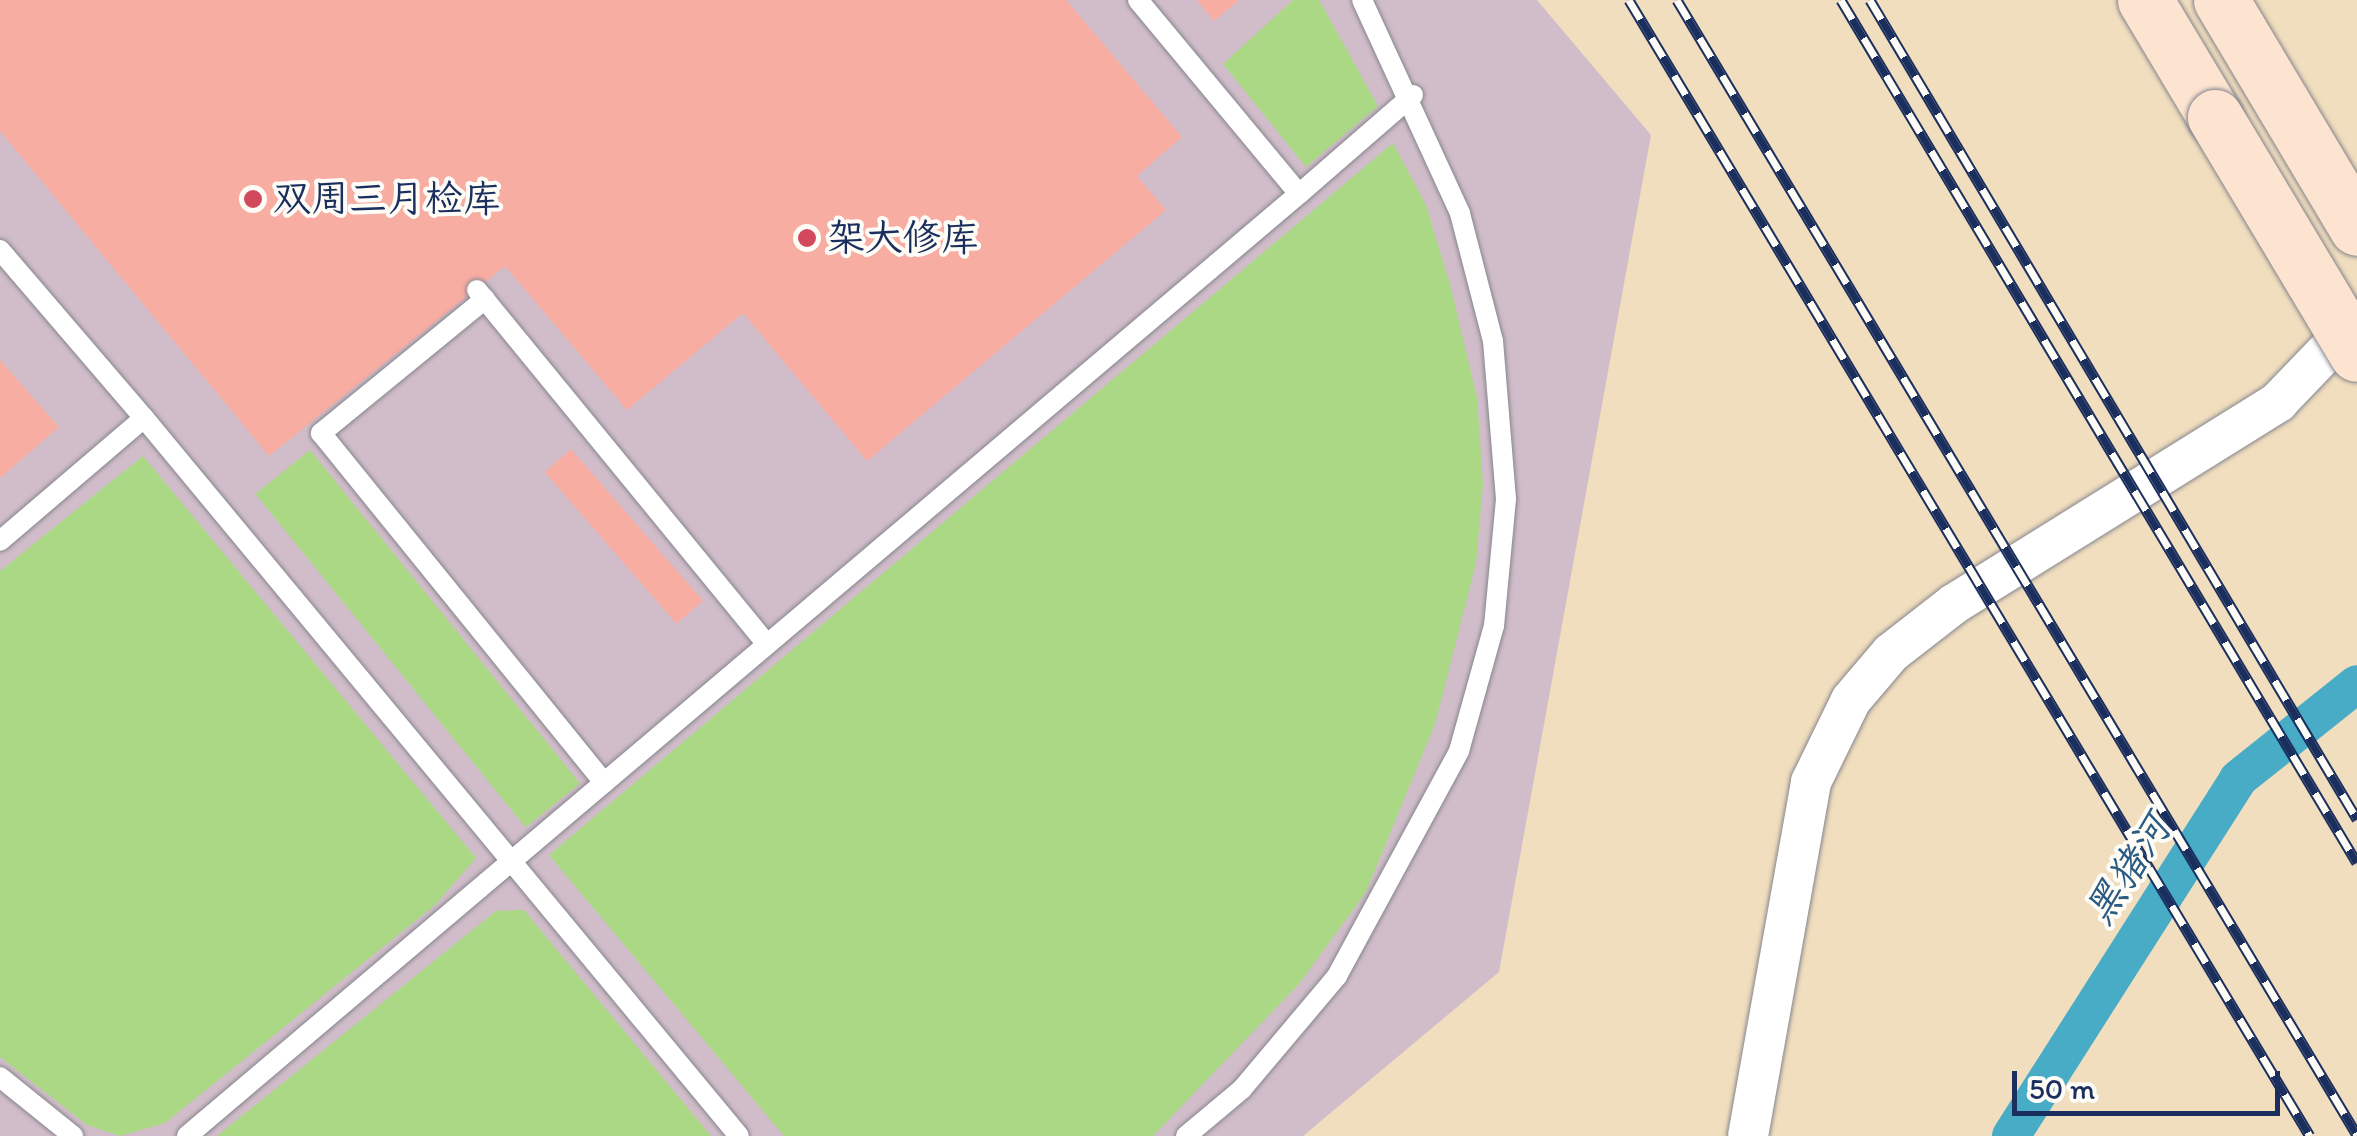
<!DOCTYPE html>
<html>
<head>
<meta charset="utf-8">
<style>
	body { margin:0 }
	#map { position:relative; width:2357px; height:1136px; overflow:hidden; background:#f1debe; font-family:Itim,"LXGW WenKai TC",sans-serif }
	div>[style] { position:absolute }
	.industrial>* { inset:0; background:#d1bdca }
	.green>* { inset:0; background:#aad885; transform-origin:0 0 }
	.canal>* { height:38px; margin:-19px; padding:0 19px; transform-origin:19px; border-radius:19px; background:#48acc7 }
	.building>* { inset:0; background:#f8ada3; transform-origin:0 0 }
	.roads { filter:drop-shadow(0 0 2px #86868e) drop-shadow(0 0 2px #86868e) }
	.lane>* { height:20px; margin:-10px; padding:0 10px; transform-origin:10px; border-radius:10px; background:#fff }
	.street>* { height:40px; margin:-20px; padding:0 20px; transform-origin:20px; border-radius:20px; background:#fff }
	.secondary>* { height:55px; margin:-27.5px; padding:0 27.5px; transform-origin:27.5px; border-radius:27.5px; background:#fde4d0 }
	.rail>* { height:11px; margin-top:-5.5px; transform-origin:0; background:repeating-linear-gradient(90deg,#fdfcf7 0 22px,#1b2f5e 0 44px); box-sizing:border-box; border-block:2px solid #1b2f5e }
	.bridges { filter:drop-shadow(0 0 2px #86868e) drop-shadow(0 0 2px #86868e) }
	.secondary-bridge>* { height:55px; margin:-27.5px; padding:0 27.5px; transform-origin:27.5px; border-radius:27.5px; background:#fde4d0 }
	.dots>* { width:28px; height:28px; translate:-50% -50%; box-sizing:border-box; border:5px solid #fdfcf7; border-radius:50% }
	span { translate:-50% -50%; white-space:nowrap; text-align:center; line-height:1.15; -webkit-text-stroke:8px #fdfcf7; paint-order:stroke }
	.poi-label { font-size:38px; color:#1b2f5e }
	.left { translate:0 -50%; text-align:left }
	.water-label { font-size:40px; color:#2b5b83; font-style:italic }
	.scale { position:absolute; left:2012px; top:1071px; width:268px; height:45px; box-sizing:border-box; border:5px solid #1b2f5e; border-top:0; padding-left:12px; font-size:30px; line-height:35px; white-space:nowrap; color:#1b2f5e; -webkit-text-stroke:8px #fdfcf7; paint-order:stroke }
</style>
</head>
<body>
<div id="map">
	<div class="industrial">
		<div style="clip-path:polygon(0 0,1537px 0,1651px 135px,1499px 972px,1303px 1136px,0 1136px)"></div>
	</div>
	<div class="green">
		<div style="clip-path:polygon(1293px 0,1319px 0,1378px 106px,1306px 167px,1223px 64px)"></div>
		<div style="clip-path:polygon(1393px 143px,1426px 205px,1452px 292px,1477px 398px,1483px 484px,1476px 563px,1435px 724px,1366px 892px,1299px 984px,1153px 1136px,784px 1136px,549px 855px)"></div>
		<div style="left:310px;top:450px;width:429px;height:70px;rotate:51deg"></div>
		<div style="clip-path:polygon(143px 456px,476px 858px,435px 905px,165px 1123px,120px 1136px,87px 1125px,0 1057px,0 571px)"></div>
		<div style="clip-path:polygon(524px 910px,711px 1136px,217px 1136px,496px 911px)"></div>
	</div>
	<div class="canal">
		<div style="left:2011px;top:1136px;width:423px;rotate:-57.5deg"></div>
		<div style="left:2238px;top:779px;width:152px;rotate:-38.6deg"></div>
	</div>
	<div class="building">
		<div style="clip-path:polygon(0 0,1066px 0,1182px 137px,1137px 176px,1166px 210px,867px 461px,743px 313px,627px 410px,505px 266px,269px 456px,0 131px)"></div>
		<div style="clip-path:polygon(1197px 0,1239px 0,1214px 21px)"></div>
		<div style="clip-path:polygon(0 360px,59px 427px,0 478px)"></div>
		<div style="left:571px;top:449px;width:201px;height:35px;rotate:49deg"></div>
	</div>
	<div class="roads">
		<div class="lane">
			<div style="left:1138px;top:0;width:252px;rotate:50.3deg"></div>
			<div style="left:1299px;top:194px;width:151px;rotate:-41deg"></div>
			<div style="left:0;top:250px;width:221px;rotate:49.4deg"></div>
			<div style="left:144px;top:418px;width:189px;rotate:139.5deg"></div>
			<div style="left:477px;top:290px;width:458px;rotate:50.7deg"></div>
			<div style="left:485px;top:299px;width:212px;rotate:140.7deg"></div>
			<div style="left:321px;top:433px;width:450px;rotate:51deg"></div>
			<div style="left:144px;top:418px;width:932px;rotate:50.35deg"></div>
			<div style="left:0;top:1077px;width:94px;rotate:38.9deg"></div>
			<div style="left:187px;top:1136px;width:1457px;rotate:-40.27deg"></div>
			<div style="left:1186px;top:1136px;width:73px;rotate:-40deg"></div>
			<div style="left:1242px;top:1089px;width:148px;rotate:-49.9deg"></div>
			<div style="left:1337px;top:976px;width:256px;rotate:-61.5deg"></div>
			<div style="left:1459px;top:751px;width:130px;rotate:-74.4deg"></div>
			<div style="left:1494px;top:626px;width:128px;rotate:-84.6deg"></div>
			<div style="left:1506px;top:499px;width:159px;rotate:-94.7deg"></div>
			<div style="left:1493px;top:341px;width:132px;rotate:-104.5deg"></div>
			<div style="left:1460px;top:213px;width:234px;rotate:-114.7deg"></div>
		</div>
		<div class="street">
			<div style="left:1748px;top:1136px;width:360px;rotate:-79.9deg"></div>
			<div style="left:1811px;top:782px;width:91px;rotate:-64deg"></div>
			<div style="left:1851px;top:700px;width:62px;rotate:-49.6deg"></div>
			<div style="left:1891px;top:653px;width:80px;rotate:-37.9deg"></div>
			<div style="left:1954px;top:604px;width:382px;rotate:-31.9deg"></div>
			<div style="left:2278px;top:402px;width:114px;rotate:-46.1deg"></div>
		</div>
		<div class="secondary">
			<div style="left:2145px;top:0;width:136px;rotate:59.1deg"></div>
			<div style="left:2221px;top:0;width:265px;rotate:59.2deg"></div>
		</div>
	</div>
	<div class="rail">
		<div style="left:1629px;top:0;width:1324px;rotate:59.06deg"></div>
		<div style="left:1677px;top:0;width:1323px;rotate:59.07deg"></div>
		<div style="left:1841px;top:0;width:1005px;rotate:59.12deg"></div>
		<div style="left:1870px;top:0;width:953px;rotate:59.26deg"></div>
	</div>
	<div class="bridges">
		<div class="secondary-bridge">
			<div style="left:2215px;top:117px;width:276px;rotate:59.1deg"></div>
		</div>
	</div>
	<div class="dots">
		<div style="left:253px;top:199px;background:#d1495b"></div>
		<div style="left:807px;top:238px;background:#d1495b"></div>
	</div>
	<div class="poi-label">
		<span class="left" style="left:273px;top:199px">双周三月检库</span>
		<span class="left" style="left:827px;top:238px">架大修库</span>
	</div>
	<div class="water-label">
		<span style="left:2127px;top:869px;rotate:-57deg">黑猪河</span>
	</div>
	<div class="scale">50 m</div>
</div>
</body>
</html>
